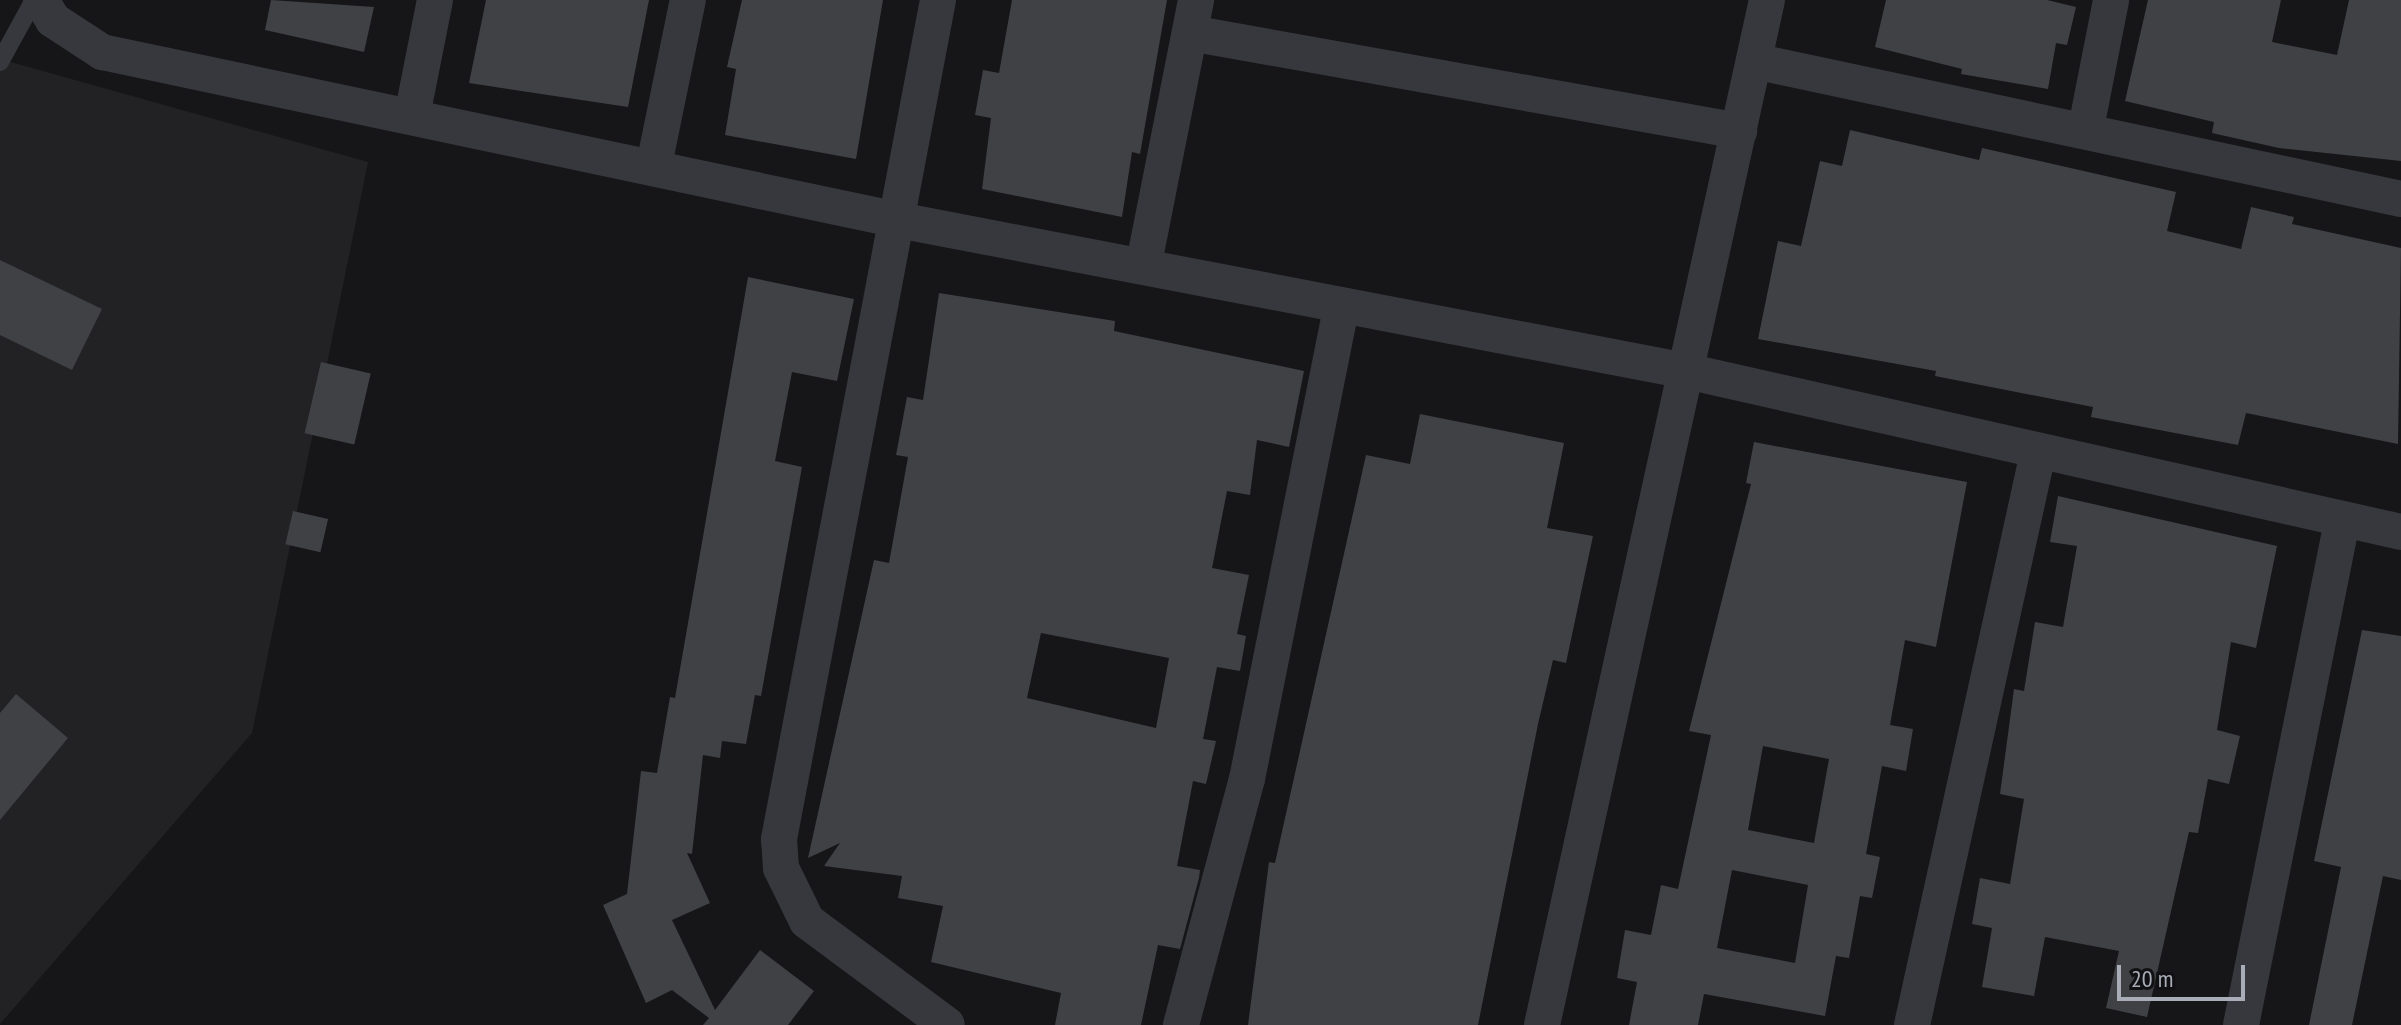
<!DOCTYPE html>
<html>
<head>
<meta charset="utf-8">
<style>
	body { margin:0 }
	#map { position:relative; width:2401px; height:1025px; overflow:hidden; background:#161618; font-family:"PT Sans Narrow",sans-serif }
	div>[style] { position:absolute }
	.built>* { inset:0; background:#222225 }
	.building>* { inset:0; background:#404145; transform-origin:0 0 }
	.service>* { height:18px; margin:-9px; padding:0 9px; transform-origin:9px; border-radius:9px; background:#37383d }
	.minor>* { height:36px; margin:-18px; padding:0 18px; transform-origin:18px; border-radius:18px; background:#37383d }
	span { translate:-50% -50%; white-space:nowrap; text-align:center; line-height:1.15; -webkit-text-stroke:7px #111113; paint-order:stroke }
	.scale { position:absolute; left:2117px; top:965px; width:128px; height:36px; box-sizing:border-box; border:4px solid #a8adb8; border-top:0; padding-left:10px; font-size:24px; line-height:28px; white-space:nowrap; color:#a8adb8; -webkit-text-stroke:6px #111113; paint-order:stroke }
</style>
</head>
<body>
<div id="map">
	<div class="built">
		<div style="clip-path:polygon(0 59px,368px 162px,252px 733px,0 1024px)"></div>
	</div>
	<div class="building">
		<div style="clip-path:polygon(271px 0,374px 7px,364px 52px,265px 30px)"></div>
		<div style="clip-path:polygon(486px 0,649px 0,628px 107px,469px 83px)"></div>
		<div style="clip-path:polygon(742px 0,883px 0,856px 159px,725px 135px,736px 69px,727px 67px)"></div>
		<div style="clip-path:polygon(1012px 0,1167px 0,1140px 154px,1132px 152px,1122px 217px,982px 189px,991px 118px,975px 115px,983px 70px,999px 73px)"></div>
		<div style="clip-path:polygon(1886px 0,2047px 0,2076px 7px,2067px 45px,2056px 43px,2048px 89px,1961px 74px,1962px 69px,1875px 47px)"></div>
		<div style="clip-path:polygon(2148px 0,2281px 0,2272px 42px,2337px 55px,2349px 0,2401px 0,2401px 161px,2279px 148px,2212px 133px,2214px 122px,2125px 101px)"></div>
		<div style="clip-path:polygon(1850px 130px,1979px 160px,1982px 148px,2176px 192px,2167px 231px,2241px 249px,2251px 207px,2294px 217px,2292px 224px,2401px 248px,2398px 444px,2246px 413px,2238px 445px,2091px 417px,2093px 407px,1935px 376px,1936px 371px,1758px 339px,1778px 241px,1801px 246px,1820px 161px,1842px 166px)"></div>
		<div style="clip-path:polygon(0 260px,102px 309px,72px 370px,0 335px)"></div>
		<div style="clip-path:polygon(748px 277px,854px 299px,837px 381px,792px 372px,775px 461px,802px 467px,761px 696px,755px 695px,746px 744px,722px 741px,720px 758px,703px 755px,692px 854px,687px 853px,710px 903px,672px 920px,715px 1010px,760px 950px,814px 991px,788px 1025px,703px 1025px,709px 1018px,672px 990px,646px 1003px,603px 905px,627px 894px,641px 771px,657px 773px,670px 697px,675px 698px)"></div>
		<div style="clip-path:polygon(evenodd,939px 293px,1115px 321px,1114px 331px,1304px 371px,1289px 447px,1257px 440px,1250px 495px,1227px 491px,1212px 568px,1249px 575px,1237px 634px,1246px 636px,1240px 671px,1217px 667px,1203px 739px,1216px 741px,1206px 784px,1193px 781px,1177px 866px,1200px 870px,1199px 878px,1180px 949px,1158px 945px,1141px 1025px,1055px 1025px,1061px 993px,931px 962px,943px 906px,898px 898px,902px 876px,824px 866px,840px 843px,808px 858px,874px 560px,889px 563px,908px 457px,896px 455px,907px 397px,923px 400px,939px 293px,1041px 633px,1169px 658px,1156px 728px,1027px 698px,1041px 633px)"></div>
		<div style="left:321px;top:362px;width:51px;height:73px;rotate:13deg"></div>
		<div style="clip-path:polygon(1420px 414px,1564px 443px,1547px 528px,1593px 536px,1566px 663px,1553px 660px,1538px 724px,1478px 1025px,1248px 1025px,1269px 862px,1275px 863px,1366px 455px,1410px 464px)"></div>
		<div style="clip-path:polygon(evenodd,1754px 442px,1967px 482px,1936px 647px,1905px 640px,1890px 725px,1913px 729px,1906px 771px,1882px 766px,1866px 854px,1880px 857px,1872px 898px,1860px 896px,1849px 958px,1836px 956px,1825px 1016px,1704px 994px,1698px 1025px,1629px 1025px,1637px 982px,1617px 978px,1625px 930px,1651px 935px,1661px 885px,1678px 889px,1711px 735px,1689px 731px,1751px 484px,1746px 483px,1754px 442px,1763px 746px,1829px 759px,1814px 843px,1748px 830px,1763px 746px,1754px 442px,1732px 870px,1808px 885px,1795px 963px,1717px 948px,1732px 870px)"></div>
		<div style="clip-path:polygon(2058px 496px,2277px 546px,2256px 648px,2231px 642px,2217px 730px,2240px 736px,2229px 784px,2208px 779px,2198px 833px,2189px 832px,2147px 1017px,2106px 1008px,2119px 951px,2045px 937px,2034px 996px,1982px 987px,1992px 928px,1972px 924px,1980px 878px,2010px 884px,2024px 799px,2000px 794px,2014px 689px,2024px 691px,2035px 622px,2063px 627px,2077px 546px,2050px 542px)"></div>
		<div style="left:293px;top:511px;width:36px;height:34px;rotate:13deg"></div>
		<div style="clip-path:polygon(2362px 630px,2401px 636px,2401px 880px,2383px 876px,2352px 1025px,2309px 1025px,2341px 867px,2314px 861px)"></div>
		<div style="clip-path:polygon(16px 694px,68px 738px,0 820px,0 713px)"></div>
	</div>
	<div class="service">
		<div style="left:0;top:62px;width:71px;rotate:-61.3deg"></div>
	</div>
	<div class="minor">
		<div style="left:41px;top:0;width:23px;rotate:59deg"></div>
		<div style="left:53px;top:20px;width:59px;rotate:33.1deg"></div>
		<div style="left:102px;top:52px;width:808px;rotate:11.92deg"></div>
		<div style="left:893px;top:219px;width:807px;rotate:10.85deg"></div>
		<div style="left:1686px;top:371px;width:733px;rotate:12.69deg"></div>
		<div style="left:938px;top:0;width:854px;rotate:100.73deg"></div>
		<div style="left:779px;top:839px;width:29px;rotate:86deg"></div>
		<div style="left:781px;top:868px;width:59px;rotate:63.9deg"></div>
		<div style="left:807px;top:921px;width:174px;rotate:36.6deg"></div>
		<div style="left:1190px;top:33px;width:558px;rotate:10.12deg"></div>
		<div style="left:1754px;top:61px;width:662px;rotate:12.04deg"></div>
		<div style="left:412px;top:116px;width:118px;rotate:-78.8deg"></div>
		<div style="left:2086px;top:128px;width:130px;rotate:-78.9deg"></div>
		<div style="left:654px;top:165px;width:168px;rotate:-78.4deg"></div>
		<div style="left:1144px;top:263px;width:268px;rotate:-78.8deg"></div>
		<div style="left:1181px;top:1025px;width:255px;rotate:-75deg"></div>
		<div style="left:1247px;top:779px;width:480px;rotate:-78.7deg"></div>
		<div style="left:1542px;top:1025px;width:1049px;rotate:-77.62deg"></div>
		<div style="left:1912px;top:1025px;width:586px;rotate:-77.58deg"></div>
		<div style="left:2241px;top:1025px;width:513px;rotate:-78.65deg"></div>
	</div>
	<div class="scale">20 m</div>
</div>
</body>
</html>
